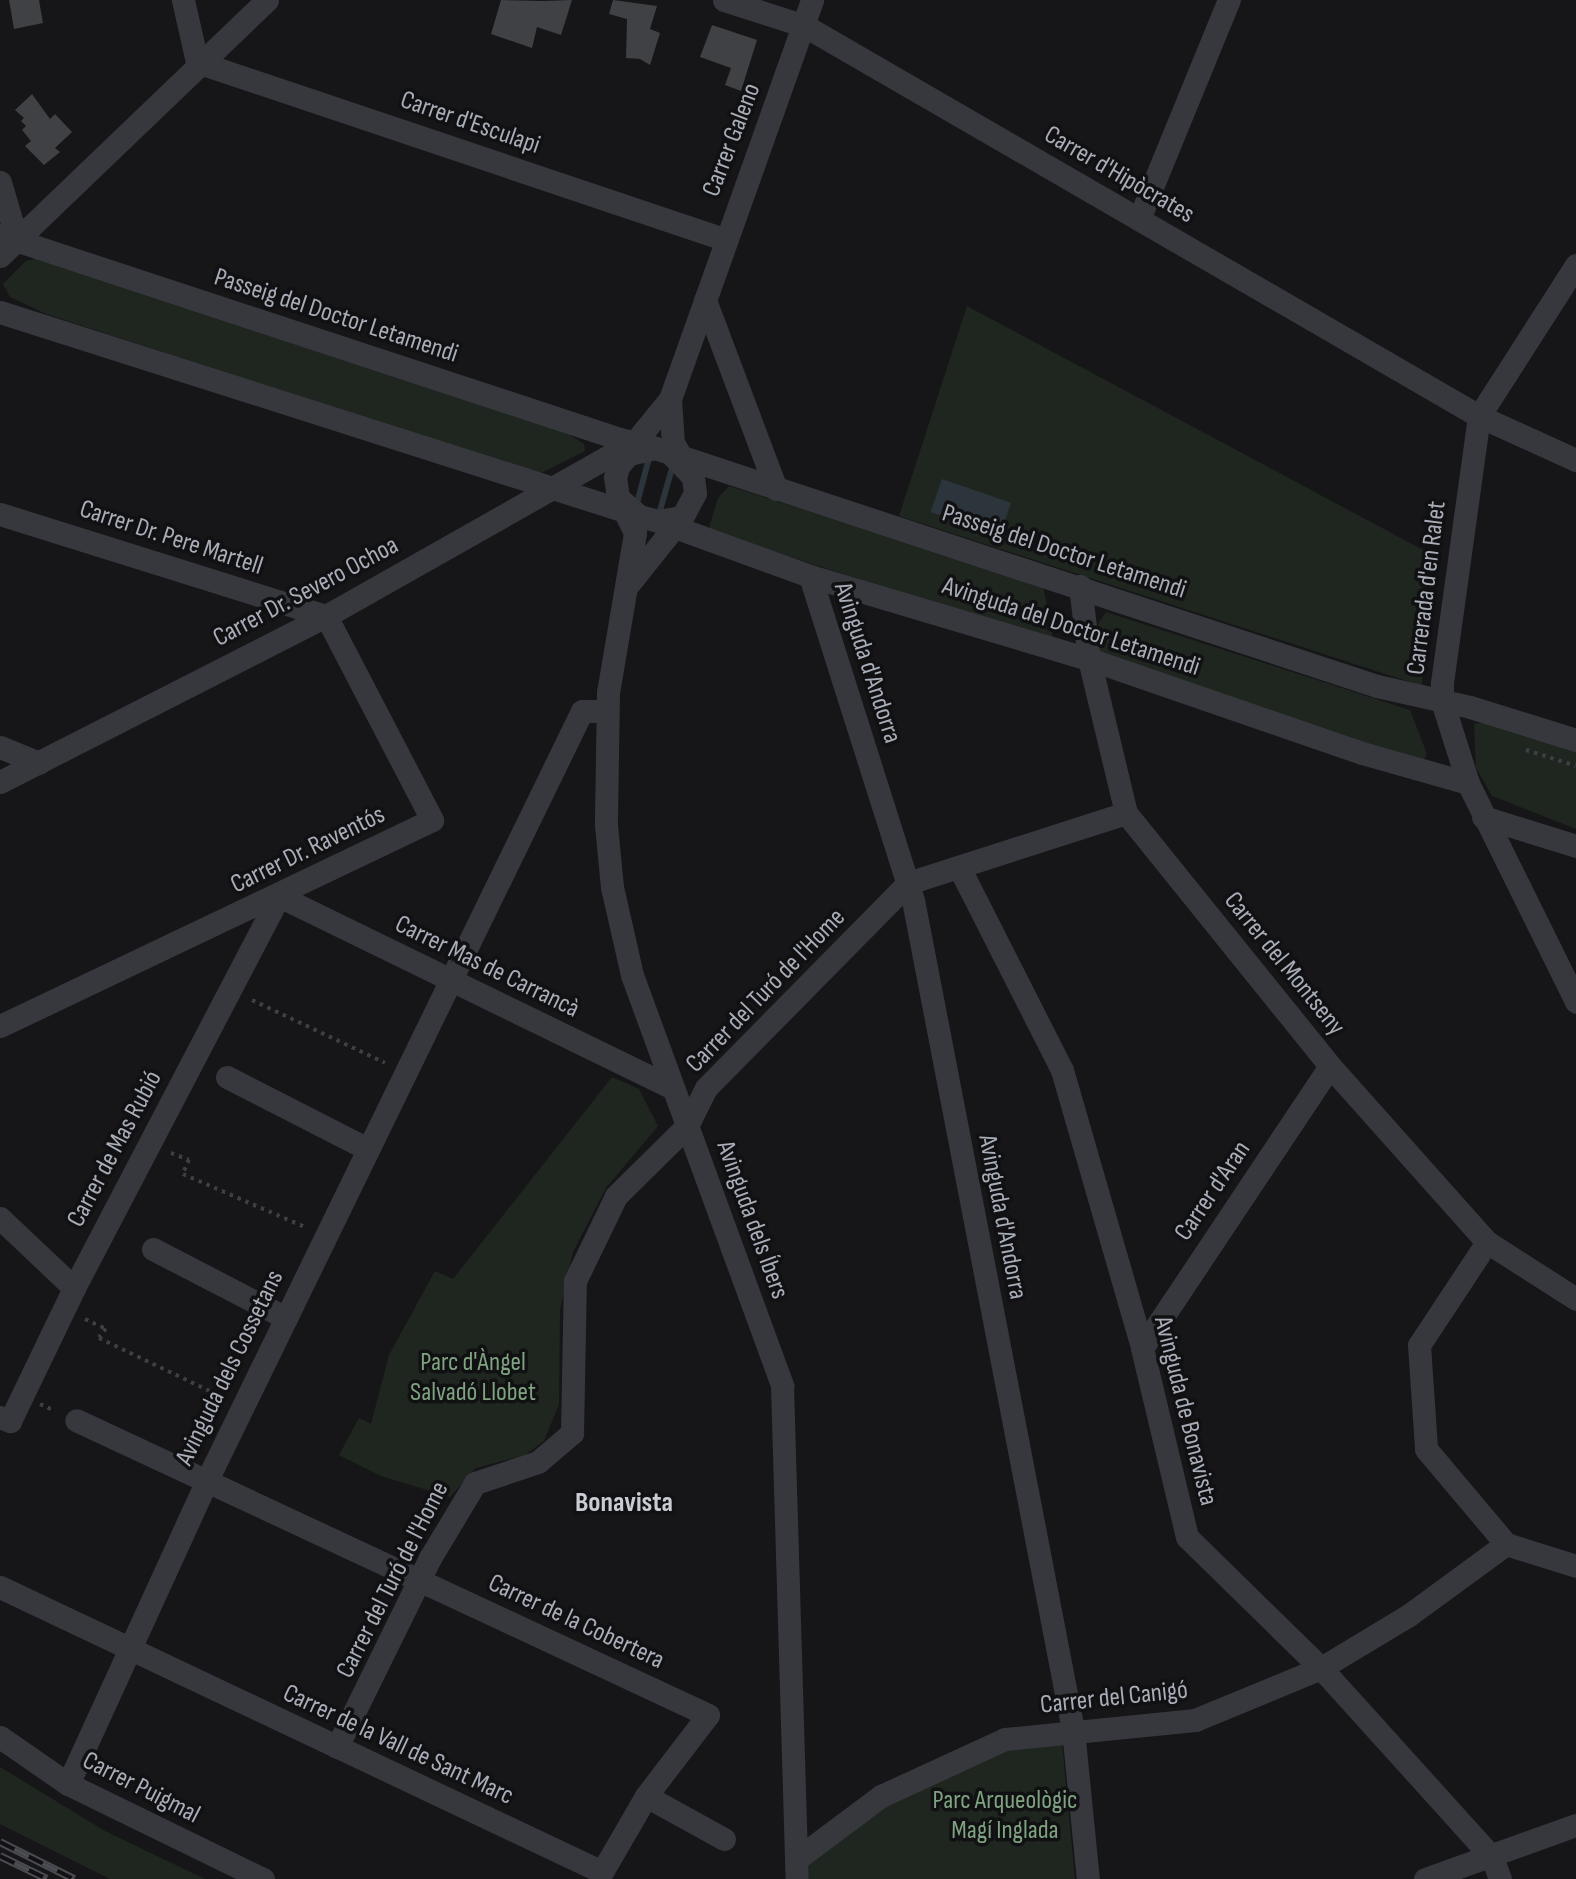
<!DOCTYPE html>
<html>
<head>
<meta charset="utf-8">
<style>
	body { margin:0 }
	#map { position:relative; width:1576px; height:1879px; overflow:hidden; background:#161618; font-family:"Sofia Sans Condensed",sans-serif }
	div>[style] { position:absolute }
	.green>* { inset:0; background:#1e261f }
	.water>* { inset:0; background:#2c353c; transform-origin:0 0 }
	.stream>* { height:6px; margin:-3px; padding:0 3px; transform-origin:3px; border-radius:3px; background:#2c353c }
	.building>* { inset:0; background:#404145 }
	.path>* { height:3.5px; margin-top:-1.75px; transform-origin:0; background:repeating-linear-gradient(90deg,#3d3f44 0 3.5px,transparent 0 8.5px) }
	.minor>* { height:23px; margin:-11.5px; padding:0 11.5px; transform-origin:11.5px; border-radius:11.5px; background:#37383d }
	.rail>* { height:8px; margin-top:-4px; transform-origin:0; background:repeating-linear-gradient(90deg,#111113 0 16px,#4a4c52 0 32px); box-sizing:border-box; border-block:2px solid #4a4c52 }
	span { translate:-50% -50%; white-space:nowrap; text-align:center; line-height:1.15; -webkit-text-stroke:7px #111113; paint-order:stroke }
	.street-label { font-size:26px; color:#a8adb8 }
	.park-label { font-size:26px; color:#7fa381 }
	.neighbourhood-label { font-size:28px; color:#c9ccd4; font-weight:700 }
</style>
</head>
<body>
<div id="map">
	<div class="green">
		<div style="clip-path:polygon(42px 257px,567px 433px,584px 444px,585px 451px,539px 474px,46px 314px,10px 297px,3px 284px,26px 261px)"></div>
		<div style="clip-path:polygon(967px 306px,1427px 552px,1422px 686px,899px 516px)"></div>
		<div style="clip-path:polygon(729px 486px,1043px 585px,1054px 643px,721px 534px,709px 528px,718px 498px)"></div>
		<div style="clip-path:polygon(1106px 612px,1410px 710px,1427px 754px,1423px 761px,1415px 760px,1100px 653px,1098px 624px)"></div>
		<div style="clip-path:polygon(1484px 722px,1576px 750px,1576px 829px,1492px 796px,1476px 768px,1474px 724px)"></div>
		<div style="clip-path:polygon(612px 1077px,639px 1089px,658px 1126px,606px 1188px,573px 1252px,560px 1310px,559px 1404px,544px 1441px,525px 1455px,476px 1468px,450px 1497px,381px 1476px,339px 1455px,359px 1418px,371px 1424px,389px 1355px,435px 1271px,453px 1279px)"></div>
		<div style="clip-path:polygon(1061px 1732px,1075px 1879px,805px 1879px,812px 1847px,912px 1782px)"></div>
		<div style="clip-path:polygon(0 1767px,105px 1831px,205px 1879px,110px 1879px,0 1824px)"></div>
	</div>
	<div class="water">
		<div style="left:942px;top:479px;width:73px;height:35px;rotate:19deg"></div>
	</div>
	<div class="stream">
		<div style="left:636px;top:507px;width:51px;rotate:-75.1deg"></div>
		<div style="left:659px;top:514px;width:51px;rotate:-74.1deg"></div>
	</div>
	<div class="building">
		<div style="clip-path:polygon(9px 0,39px 0,43px 23px,14px 29px)"></div>
		<div style="clip-path:polygon(501px 0,543px 1px,572px 0,561px 35px,537px 27px,532px 48px,491px 34px)"></div>
		<div style="clip-path:polygon(613px 0,657px 6px,650px 29px,660px 33px,650px 65px,640px 59px,626px 58px,627px 19px,609px 14px)"></div>
		<div style="clip-path:polygon(712px 25px,757px 40px,741px 91px,725px 85px,731px 68px,700px 57px)"></div>
		<div style="clip-path:polygon(32px 94px,50px 119px,55px 114px,72px 132px,55px 148px,60px 152px,44px 165px,25px 146px,31px 141px,22px 130px,26px 126px,21px 121px,24px 118px,15px 110px)"></div>
	</div>
	<div class="path">
		<div style="left:1526px;top:750px;width:52px;rotate:17.7deg"></div>
		<div style="left:252px;top:1000px;width:147px;rotate:25.3deg"></div>
		<div style="left:171px;top:1153px;width:19px;rotate:21deg"></div>
		<div style="left:189px;top:1160px;width:15px;rotate:113deg"></div>
		<div style="left:183px;top:1174px;width:135px;rotate:23.5deg"></div>
		<div style="left:85px;top:1319px;width:23px;rotate:25deg"></div>
		<div style="left:106px;top:1329px;width:11px;rotate:128deg"></div>
		<div style="left:99px;top:1338px;width:139px;rotate:25.6deg"></div>
		<div style="left:40px;top:1404px;width:17px;rotate:25deg"></div>
	</div>
	<div class="minor">
		<div style="left:183px;top:0;width:64px;rotate:77.3deg"></div>
		<div style="left:197px;top:62px;width:556px;rotate:18.57deg"></div>
		<div style="left:724px;top:0;width:85px;rotate:17.8deg"></div>
		<div style="left:805px;top:26px;width:779px;rotate:30.06deg"></div>
		<div style="left:1479px;top:416px;width:107px;rotate:24.4deg"></div>
		<div style="left:0;top:182px;width:60px;rotate:73.7deg"></div>
		<div style="left:1139px;top:219px;width:237px;rotate:-67.7deg"></div>
		<div style="left:0;top:235px;width:653px;rotate:18.21deg"></div>
		<div style="left:620px;top:439px;width:36px;rotate:14deg"></div>
		<div style="left:655px;top:448px;width:16px;rotate:18deg"></div>
		<div style="left:670px;top:453px;width:33px;rotate:46deg"></div>
		<div style="left:693px;top:477px;width:16px;rotate:83deg"></div>
		<div style="left:695px;top:493px;width:27px;rotate:118deg"></div>
		<div style="left:682px;top:517px;width:24px;rotate:171deg"></div>
		<div style="left:658px;top:521px;width:20px;rotate:-165deg"></div>
		<div style="left:639px;top:516px;width:28px;rotate:-139deg"></div>
		<div style="left:618px;top:498px;width:21px;rotate:-98deg"></div>
		<div style="left:615px;top:477px;width:13px;rotate:-72deg"></div>
		<div style="left:619px;top:465px;width:15px;rotate:-48deg"></div>
		<div style="left:629px;top:454px;width:27px;rotate:-13deg"></div>
		<div style="left:0;top:256px;width:370px;rotate:-43.8deg"></div>
		<div style="left:1576px;top:265px;width:179px;rotate:122.7deg"></div>
		<div style="left:1479px;top:416px;width:270px;rotate:97.9deg"></div>
		<div style="left:1442px;top:683px;width:18px;rotate:90deg"></div>
		<div style="left:1442px;top:701px;width:86px;rotate:72.4deg"></div>
		<div style="left:1468px;top:783px;width:244px;rotate:63.7deg"></div>
		<div style="left:705px;top:300px;width:202px;rotate:69.4deg"></div>
		<div style="left:0;top:312px;width:665px;rotate:17.67deg"></div>
		<div style="left:670px;top:399px;width:44px;rotate:86.1deg"></div>
		<div style="left:673px;top:443px;width:23px;rotate:59deg"></div>
		<div style="left:626px;top:453px;width:70px;rotate:-50.8deg"></div>
		<div style="left:670px;top:399px;width:424px;rotate:-70.4deg"></div>
		<div style="left:670px;top:453px;width:744px;rotate:18.24deg"></div>
		<div style="left:1377px;top:686px;width:95px;rotate:12.7deg"></div>
		<div style="left:1470px;top:707px;width:111px;rotate:17.3deg"></div>
		<div style="left:618px;top:498px;width:39px;rotate:64deg"></div>
		<div style="left:635px;top:533px;width:161px;rotate:99.6deg"></div>
		<div style="left:608px;top:692px;width:133px;rotate:90.9deg"></div>
		<div style="left:606px;top:825px;width:62px;rotate:84.5deg"></div>
		<div style="left:612px;top:887px;width:90px;rotate:77.2deg"></div>
		<div style="left:632px;top:975px;width:438px;rotate:69.9deg"></div>
		<div style="left:782px;top:1386px;width:493px;rotate:88.3deg"></div>
		<div style="left:0;top:514px;width:342px;rotate:17.4deg"></div>
		<div style="left:326px;top:616px;width:230px;rotate:62.5deg"></div>
		<div style="left:432px;top:820px;width:479px;rotate:154.5deg"></div>
		<div style="left:658px;top:521px;width:162px;rotate:19.9deg"></div>
		<div style="left:810px;top:576px;width:291px;rotate:16.6deg"></div>
		<div style="left:1089px;top:659px;width:289px;rotate:19deg"></div>
		<div style="left:1362px;top:753px;width:110px;rotate:15.8deg"></div>
		<div style="left:810px;top:576px;width:340px;rotate:72.4deg"></div>
		<div style="left:913px;top:900px;width:845px;rotate:79.09deg"></div>
		<div style="left:1073px;top:1730px;width:150px;rotate:84.3deg"></div>
		<div style="left:627px;top:586px;width:88px;rotate:-51.4deg"></div>
		<div style="left:1080px;top:586px;width:74px;rotate:83deg"></div>
		<div style="left:1089px;top:659px;width:158px;rotate:76.5deg"></div>
		<div style="left:1126px;top:813px;width:325px;rotate:51.1deg"></div>
		<div style="left:1330px;top:1066px;width:236px;rotate:48.3deg"></div>
		<div style="left:1487px;top:1242px;width:106px;rotate:32.6deg"></div>
		<div style="left:0;top:747px;width:42px;rotate:22.3deg"></div>
		<div style="left:0;top:782px;width:366px;rotate:-27deg"></div>
		<div style="left:326px;top:616px;width:353px;rotate:-29.5deg"></div>
		<div style="left:1483px;top:817px;width:97px;rotate:17.3deg"></div>
		<div style="left:959px;top:867px;width:228px;rotate:63.1deg"></div>
		<div style="left:1062px;top:1070px;width:289px;rotate:73.9deg"></div>
		<div style="left:1142px;top:1348px;width:194px;rotate:76.6deg"></div>
		<div style="left:1187px;top:1537px;width:187px;rotate:44.4deg"></div>
		<div style="left:1321px;top:1668px;width:255px;rotate:47.9deg"></div>
		<div style="left:1492px;top:1857px;width:23px;rotate:70deg"></div>
		<div style="left:227px;top:1077px;width:158px;rotate:27.1deg"></div>
		<div style="left:0;top:1218px;width:102px;rotate:43.4deg"></div>
		<div style="left:1487px;top:1242px;width:123px;rotate:123.4deg"></div>
		<div style="left:1419px;top:1345px;width:104px;rotate:86.1deg"></div>
		<div style="left:1426px;top:1449px;width:124px;rotate:49.9deg"></div>
		<div style="left:1506px;top:1544px;width:73px;rotate:17.4deg"></div>
		<div style="left:153px;top:1249px;width:150px;rotate:27.4deg"></div>
		<div style="left:1142px;top:1348px;width:339px;rotate:-56.3deg"></div>
		<div style="left:0;top:1417px;width:11px;rotate:22deg"></div>
		<div style="left:10px;top:1421px;width:148px;rotate:-64.3deg"></div>
		<div style="left:74px;top:1288px;width:442px;rotate:-62.4deg"></div>
		<div style="left:279px;top:896px;width:435px;rotate:26deg"></div>
		<div style="left:0;top:1587px;width:666px;rotate:25.33deg"></div>
		<div style="left:602px;top:1872px;width:88px;rotate:-59.9deg"></div>
		<div style="left:646px;top:1796px;width:102px;rotate:-52.6deg"></div>
		<div style="left:708px;top:1715px;width:697px;rotate:-154.98deg"></div>
		<div style="left:0;top:1737px;width:83px;rotate:34.7deg"></div>
		<div style="left:68px;top:1784px;width:217px;rotate:26deg"></div>
		<div style="left:337px;top:1747px;width:211px;rotate:-63.8deg"></div>
		<div style="left:430px;top:1558px;width:87px;rotate:-59deg"></div>
		<div style="left:475px;top:1483px;width:66px;rotate:-18.4deg"></div>
		<div style="left:538px;top:1462px;width:45px;rotate:-40.5deg"></div>
		<div style="left:572px;top:1433px;width:152px;rotate:-88.9deg"></div>
		<div style="left:575px;top:1281px;width:94px;rotate:-64.2deg"></div>
		<div style="left:616px;top:1196px;width:100px;rotate:-44.6deg"></div>
		<div style="left:687px;top:1126px;width:42px;rotate:-63.4deg"></div>
		<div style="left:706px;top:1088px;width:288px;rotate:-45.4deg"></div>
		<div style="left:908px;top:883px;width:229px;rotate:-17.8deg"></div>
		<div style="left:68px;top:1784px;width:337px;rotate:-65.4deg"></div>
		<div style="left:208px;top:1478px;width:853px;rotate:-64.01deg"></div>
		<div style="left:582px;top:711px;width:25px"></div>
		<div style="left:646px;top:1796px;width:89px;rotate:28.9deg"></div>
		<div style="left:798px;top:1858px;width:104px;rotate:-36.8deg"></div>
		<div style="left:881px;top:1796px;width:136px;rotate:-24.7deg"></div>
		<div style="left:1005px;top:1739px;width:191px;rotate:-5.7deg"></div>
		<div style="left:1195px;top:1720px;width:136px;rotate:-22.4deg"></div>
		<div style="left:1321px;top:1668px;width:103px;rotate:-31.1deg"></div>
		<div style="left:1409px;top:1615px;width:120px;rotate:-36.2deg"></div>
		<div style="left:1425px;top:1879px;width:160px;rotate:-19.7deg"></div>
	</div>
	<div class="rail">
		<div style="left:0;top:1842px;width:83px;rotate:26.6deg"></div>
		<div style="left:0;top:1856px;width:52px;rotate:26.1deg"></div>
	</div>
	<div class="street-label">
		<span style="left:470px;top:123px;rotate:19deg">Carrer d'Esculapi</span>
		<span style="left:732px;top:140px;rotate:-69deg">Carrer Galeno</span>
		<span style="left:1119px;top:175px;rotate:30deg">Carrer d'Hipòcrates</span>
		<span style="left:336px;top:316px;rotate:18deg">Passeig del Doctor Letamendi</span>
		<span style="left:171px;top:538px;rotate:18deg">Carrer Dr. Pere Martell</span>
		<span style="left:1064px;top:552px;rotate:18deg">Passeig del Doctor Letamendi</span>
		<span style="left:1427px;top:588px;rotate:-83deg">Carrerada d'en Ralet</span>
		<span style="left:306px;top:592px;rotate:-28deg">Carrer Dr. Severo Ochoa</span>
		<span style="left:1071px;top:627px;rotate:18deg">Avinguda del Doctor Letamendi</span>
		<span style="left:867px;top:663px;rotate:72deg">Avinguda d'Andorra</span>
		<span style="left:308px;top:850px;rotate:-26deg">Carrer Dr. Raventós</span>
		<span style="left:1284px;top:964px;rotate:51deg">Carrer del Montseny</span>
		<span style="left:487px;top:967px;rotate:26deg">Carrer Mas de Carrancà</span>
		<span style="left:766px;top:991px;rotate:-46deg">Carrer del Turó de l'Home</span>
		<span style="left:115px;top:1149px;rotate:-62deg">Carrer de Mas Rubió</span>
		<span style="left:1213px;top:1191px;rotate:-56deg">Carrer d'Aran</span>
		<span style="left:1002px;top:1217px;rotate:79deg">Avinguda d'Andorra</span>
		<span style="left:752px;top:1220px;rotate:70deg">Avinguda dels Íbers</span>
		<span style="left:230px;top:1368px;rotate:-64deg">Avinguda dels Cossetans</span>
		<span style="left:1185px;top:1411px;rotate:76deg">Avinguda de Bonavista</span>
		<span style="left:393px;top:1580px;rotate:-63deg">Carrer del Turó de l'Home</span>
		<span style="left:576px;top:1622px;rotate:25deg">Carrer de la Cobertera</span>
		<span style="left:1114px;top:1698px;rotate:-6deg">Carrer del Canigó</span>
		<span style="left:398px;top:1745px;rotate:25deg">Carrer de la Vall de Sant Marc</span>
		<span style="left:141px;top:1788px;rotate:27deg">Carrer Puigmal</span>
	</div>
	<div class="park-label">
		<span style="left:473px;top:1378px">Parc d'Àngel<br>Salvadó Llobet</span>
		<span style="left:1005px;top:1816px">Parc Arqueològic<br>Magí Inglada</span>
	</div>
	<div class="neighbourhood-label">
		<span style="left:624px;top:1503px">Bonavista</span>
	</div>
</div>
</body>
</html>
